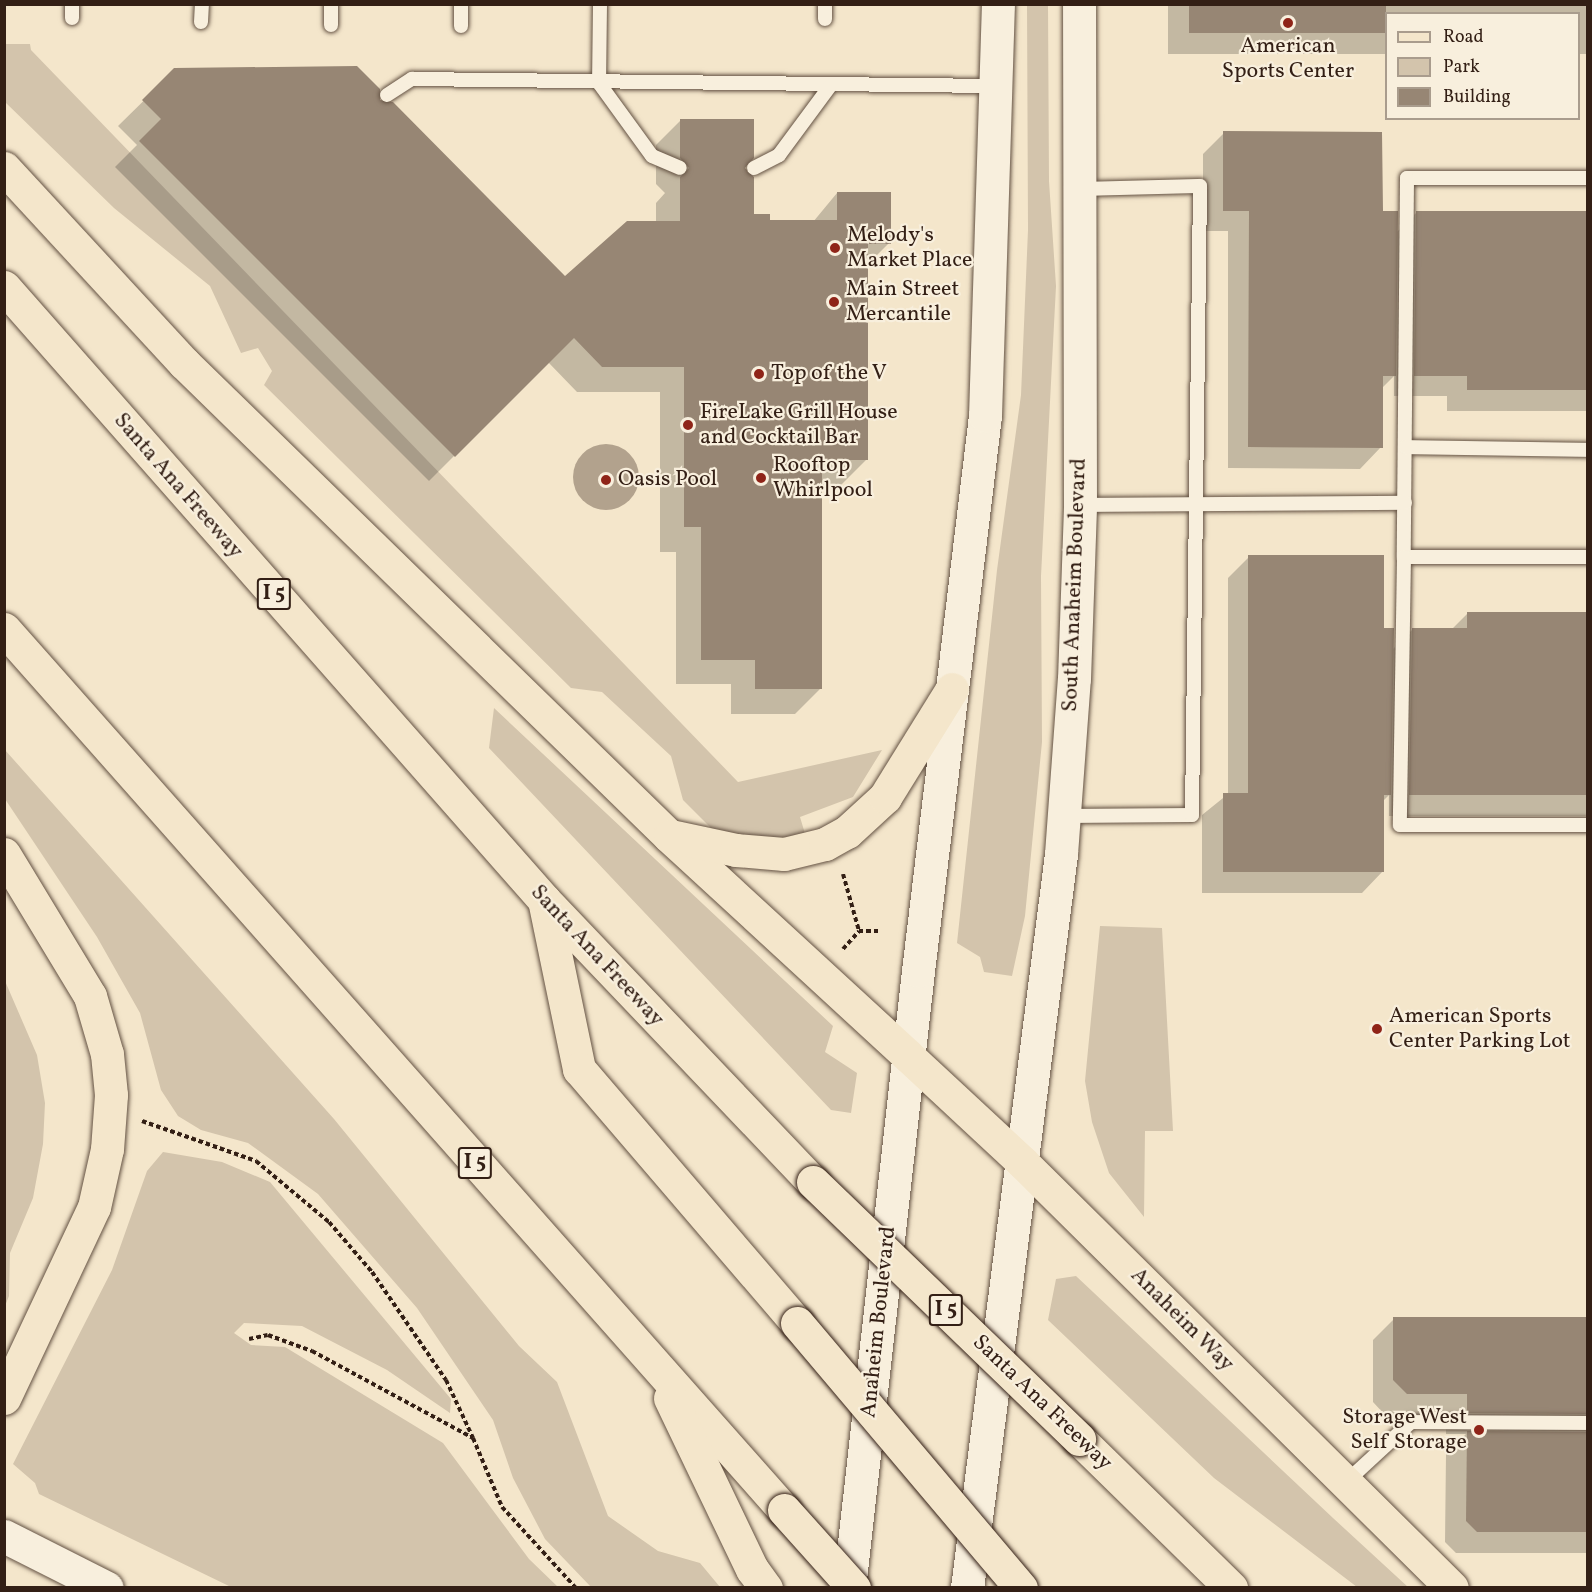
<!DOCTYPE html>
<html>
<head>
<meta charset="utf-8">
<style>
	body { margin:0 }
	#map { position:relative; width:1592px; height:1592px; overflow:hidden; background:#f4e6cb; font-family:Vollkorn,serif }
	div>[style] { position:absolute }
	.green>* { inset:0; background:#d3c4ac }
	.water>* { inset:0; background:#b2a28d }
	.round { border-radius:50% }
	.shadow>* { inset:0; background:#0003 }
	.building>* { inset:0; background:#978674; transform-origin:0 0 }
	.path>* { height:4px; margin-top:-2px; transform-origin:0; background:repeating-linear-gradient(90deg,#331f15 0 4.5px,transparent 0 7.5px) }
	.roads { filter:drop-shadow(0 0 2px #635142) drop-shadow(0 0 2px #635142) }
	.lane>* { height:14px; margin:-7px; padding:0 7px; transform-origin:7px; border-radius:7px; background:#f8efdd }
	.secondary>* { height:33px; margin:-16.5px; padding:0 16.5px; transform-origin:16.5px; border-radius:16.5px; background:#f8efdd }
	.primary>* { height:33px; margin:-16.5px; padding:0 16.5px; transform-origin:16.5px; border-radius:16.5px; background:#f4e6cb }
	.highway>* { height:33px; margin:-16.5px; padding:0 16.5px; transform-origin:16.5px; border-radius:16.5px; background:#f4e6cb }
	.bridges { filter:drop-shadow(0 0 2px #331f15) drop-shadow(0 0 2px #331f15) }
	.highway-bridge>* { height:33px; margin:-16.5px; padding:0 16.5px; transform-origin:16.5px; border-radius:16.5px; background:#f4e6cb }
	.dots>* { width:16px; height:16px; translate:-50% -50%; box-sizing:border-box; border:3px solid #f8efdd; border-radius:50% }
	span { translate:-50% -50%; white-space:nowrap; text-align:center; line-height:1.15; -webkit-text-stroke:4.5px #f8efdd; paint-order:stroke }
	.shield-label span { padding:2px 4px; background:#f8efdd; border:2px solid; border-radius:4px; -webkit-text-stroke-width:0 }
	.shield-label { font-size:21px; color:#331f15; font-weight:700 }
	.poi-label { font-size:22px; color:#331f15 }
	.left { translate:0 -50%; text-align:left }
	.right { translate:-100% -50%; text-align:right }
	.street-label { font-size:22px; color:#331f15 }
	.frame { position:absolute; inset:0; border:6px solid #331f15; pointer-events:none }
	.legend { position:absolute; left:1385px; top:12px; width:195px; height:108px; box-sizing:border-box; background:#f8efdd; border:2px solid #a99c8d; margin:0; padding:8px 10px; list-style:none; font-size:18px; color:#331f15 }
	.legend li { display:flex; align-items:center; gap:12px; height:30px }
	.legend b { width:30px; border:2px solid #a99c8d }
</style>
</head>
<body>
<div id="map">
	<div class="green">
		<div style="clip-path:polygon(1027px 5px,1048px 5px,1049px 181px,1056px 286px,1041px 576px,1042px 742px,1025px 916px,1012px 976px,984px 972px,980px 957px,957px 943px,997px 570px,1021px 395px,1028px 230px)"></div>
		<div style="clip-path:polygon(5px 44px,30px 44px,31px 50px,738px 782px,882px 750px,853px 797px,800px 817px,806px 837px,735px 842px,711px 828px,683px 800px,671px 756px,602px 692px,571px 688px,264px 385px,272px 371px,258px 348px,241px 353px,210px 286px,114px 208px,5px 102px)"></div>
		<div style="clip-path:polygon(494px 708px,833px 1026px,825px 1052px,857px 1073px,851px 1113px,831px 1110px,489px 748px)"></div>
		<div style="clip-path:polygon(5px 750px,334px 1119px,519px 1346px,557px 1382px,608px 1516px,658px 1551px,700px 1563px,720px 1587px,591px 1587px,545px 1539px,513px 1478px,493px 1420px,417px 1308px,318px 1194px,248px 1143px,201px 1130px,178px 1116px,161px 1090px,140px 1013px,97px 937px,5px 799px)"></div>
		<div style="clip-path:polygon(1100px 926px,1162px 928px,1173px 1131px,1145px 1131px,1144px 1217px,1109px 1173px,1092px 1122px,1085px 1081px)"></div>
		<div style="clip-path:polygon(5px 981px,37px 1055px,45px 1103px,43px 1144px,33px 1198px,10px 1253px,9px 1296px,5px 1306px)"></div>
		<div style="clip-path:polygon(163px 1152px,222px 1162px,270px 1182px,451px 1399px,450px 1413px,387px 1370px,302px 1326px,244px 1323px,234px 1333px,251px 1345px,285px 1347px,443px 1443px,529px 1559px,558px 1587px,231px 1587px,39px 1494px,35px 1483px,13px 1464px,112px 1270px,147px 1171px)"></div>
		<div style="clip-path:polygon(1076px 1276px,1333px 1518px,1408px 1587px,1357px 1587px,1214px 1478px,1048px 1320px,1056px 1279px)"></div>
	</div>
	<div class="water">
		<div class="round" style="left:573px;top:444px;width:66px;height:66px"></div>
	</div>
	<div class="shadow">
		<div style="clip-path:polygon(1168px 4px,1588px 4px,1588px 54px,1578px 54px,1578px 14px,1386px 14px,1386px 54px,1168px 54px)"></div>
		<div style="clip-path:polygon(175px 70px,378px 102px,565px 278px,656px 222px,656px 203px,665px 193px,656px 184px,656px 145px,681px 120px,743px 168px,752px 216px,769px 222px,813px 222px,837px 193px,889px 243px,866px 266px,866px 460px,841px 485px,820px 485px,820px 689px,795px 714px,731px 714px,731px 684px,676px 684px,676px 552px,660px 552px,660px 392px,577px 392px,548px 362px,429px 481px,115px 167px,137px 145px,118px 126px)"></div>
		<div style="clip-path:polygon(1224px 133px,1381px 213px,1396px 233px,1416px 213px,1588px 213px,1588px 411px,1447px 411px,1447px 396px,1394px 396px,1394px 376px,1381px 389px,1381px 447px,1360px 469px,1228px 468px,1228px 231px,1203px 231px,1203px 154px)"></div>
		<div style="clip-path:polygon(1249px 557px,1383px 629px,1392px 650px,1413px 629px,1452px 629px,1467px 614px,1588px 614px,1588px 816px,1389px 816px,1389px 795px,1383px 801px,1383px 871px,1362px 893px,1202px 893px,1202px 815px,1228px 794px,1228px 578px)"></div>
		<div style="clip-path:polygon(1394px 1319px,1588px 1319px,1588px 1553px,1456px 1553px,1445px 1542px,1446px 1454px,1466px 1434px,1446px 1434px,1446px 1415px,1385px 1415px,1373px 1402px,1373px 1340px)"></div>
	</div>
	<div class="building">
		<div style="left:1189px;top:4px;width:197px;height:29px"></div>
		<div style="clip-path:polygon(357px 66px,380px 89px,380px 100px,393px 102px,565px 276px,627px 221px,680px 221px,680px 177px,689px 168px,680px 158px,680px 119px,754px 119px,754px 158px,745px 168px,754px 177px,754px 214px,770px 214px,770px 220px,837px 220px,837px 192px,891px 192px,891px 244px,868px 244px,868px 460px,822px 460px,822px 689px,755px 689px,755px 660px,701px 660px,701px 527px,684px 527px,684px 367px,602px 367px,574px 338px,455px 457px,139px 141px,161px 119px,142px 100px,174px 68px)"></div>
		<div style="clip-path:polygon(1223px 131px,1382px 132px,1383px 211px,1398px 211px,1396px 376px,1383px 376px,1383px 448px,1248px 447px,1249px 211px,1223px 211px)"></div>
		<div style="clip-path:polygon(1416px 211px,1587px 211px,1587px 390px,1467px 390px,1467px 376px,1414px 376px)"></div>
		<div style="clip-path:polygon(1248px 555px,1384px 555px,1384px 628px,1394px 628px,1391px 795px,1384px 795px,1384px 872px,1223px 872px,1223px 793px,1248px 793px)"></div>
		<div style="clip-path:polygon(1467px 612px,1587px 612px,1587px 795px,1409px 795px,1412px 628px,1467px 628px)"></div>
		<div style="clip-path:polygon(1393px 1317px,1587px 1317px,1587px 1414px,1467px 1413px,1467px 1394px,1407px 1394px,1393px 1380px)"></div>
		<div style="clip-path:polygon(1467px 1431px,1587px 1432px,1587px 1532px,1477px 1532px,1466px 1521px)"></div>
	</div>
	<div class="path">
		<div style="left:843px;top:874px;width:59px;rotate:74.3deg"></div>
		<div style="left:843px;top:949px;width:24px;rotate:-48deg"></div>
		<div style="left:859px;top:931px;width:19px"></div>
		<div style="left:142px;top:1121px;width:121px;rotate:19.3deg"></div>
		<div style="left:256px;top:1161px;width:95px;rotate:39.9deg"></div>
		<div style="left:329px;top:1222px;width:66px;rotate:49.3deg"></div>
		<div style="left:372px;top:1272px;width:131px;rotate:55.6deg"></div>
		<div style="left:446px;top:1380px;width:64px;rotate:65deg"></div>
		<div style="left:249px;top:1339px;width:19px;rotate:-12deg"></div>
		<div style="left:268px;top:1335px;width:47px;rotate:20deg"></div>
		<div style="left:312px;top:1351px;width:183px;rotate:28.4deg"></div>
		<div style="left:473px;top:1438px;width:75px;rotate:67.2deg"></div>
		<div style="left:502px;top:1507px;width:110px;rotate:47.6deg"></div>
	</div>
	<div class="roads">
		<div class="lane">
			<div style="left:461px;top:4px;width:22px;rotate:90deg"></div>
			<div style="left:600px;top:4px;width:79px;rotate:90.7deg"></div>
			<div style="left:599px;top:83px;width:90px;rotate:54deg"></div>
			<div style="left:652px;top:156px;width:30px;rotate:23deg"></div>
			<div style="left:825px;top:4px;width:15px;rotate:90deg"></div>
			<div style="left:72px;top:18px;width:14px;rotate:-90deg"></div>
			<div style="left:201px;top:22px;width:18px;rotate:-87deg"></div>
			<div style="left:331px;top:25px;width:21px;rotate:-90deg"></div>
			<div style="left:387px;top:95px;width:30px;rotate:-33deg"></div>
			<div style="left:412px;top:79px;width:583px;rotate:0.69deg"></div>
			<div style="left:754px;top:168px;width:28px;rotate:-27deg"></div>
			<div style="left:779px;top:155px;width:86px;rotate:-53.5deg"></div>
			<div style="left:1588px;top:178px;width:181px;rotate:180deg"></div>
			<div style="left:1407px;top:178px;width:379px;rotate:90.5deg"></div>
			<div style="left:1404px;top:557px;width:184px"></div>
			<div style="left:1406px;top:447px;width:182px;rotate:0.9deg"></div>
			<div style="left:1081px;top:505px;width:324px;rotate:-0.4deg"></div>
			<div style="left:1404px;top:557px;width:268px;rotate:90.9deg"></div>
			<div style="left:1400px;top:825px;width:188px"></div>
			<div style="left:1064px;top:816px;width:128px;rotate:-0.4deg"></div>
			<div style="left:1192px;top:815px;width:629px;rotate:-89.27deg"></div>
			<div style="left:1200px;top:186px;width:122px;rotate:178.6deg"></div>
			<div style="left:1346px;top:1482px;width:88px;rotate:-42.7deg"></div>
			<div style="left:1411px;top:1422px;width:177px;rotate:0.3deg"></div>
		</div>
		<div class="secondary">
			<div style="left:4px;top:1536px;width:115px;rotate:26.8deg"></div>
			<div style="left:849px;top:1588px;width:621px;rotate:-83.62deg"></div>
			<div style="left:918px;top:971px;width:559px;rotate:-83.12deg"></div>
			<div style="left:985px;top:416px;width:412px;rotate:-88.2deg"></div>
			<div style="left:967px;top:1588px;width:740px;rotate:-82.7deg"></div>
			<div style="left:1061px;top:854px;width:175px;rotate:-85.8deg"></div>
			<div style="left:1074px;top:679px;width:174px;rotate:-88deg"></div>
			<div style="left:1080px;top:505px;width:501px;rotate:-90.11deg"></div>
		</div>
		<div class="primary">
			<div style="left:908px;top:1056px;width:156px;rotate:42.9deg"></div>
			<div style="left:1022px;top:1162px;width:605px;rotate:44.73deg"></div>
		</div>
		<div class="highway">
			<div style="left:4px;top:168px;width:265px;rotate:47.3deg"></div>
			<div style="left:184px;top:363px;width:677px;rotate:44.28deg"></div>
			<div style="left:669px;top:836px;width:325px;rotate:42.6deg"></div>
			<div style="left:4px;top:287px;width:817px;rotate:48.62deg"></div>
			<div style="left:544px;top:900px;width:390px;rotate:46.4deg"></div>
			<div style="left:4px;top:629px;width:1177px;rotate:48.48deg"></div>
			<div style="left:670px;top:836px;width:67px;rotate:12deg"></div>
			<div style="left:736px;top:850px;width:48px;rotate:4.8deg"></div>
			<div style="left:784px;top:854px;width:42px;rotate:-13.7deg"></div>
			<div style="left:825px;top:844px;width:25px;rotate:-29deg"></div>
			<div style="left:847px;top:832px;width:52px;rotate:-42.6deg"></div>
			<div style="left:885px;top:797px;width:127px;rotate:-58.2deg"></div>
			<div style="left:4px;top:854px;width:166px;rotate:58.8deg"></div>
			<div style="left:90px;top:996px;width:60px;rotate:73.7deg"></div>
			<div style="left:107px;top:1054px;width:41px;rotate:84.4deg"></div>
			<div style="left:111px;top:1095px;width:54px;rotate:94.2deg"></div>
			<div style="left:107px;top:1149px;width:59px;rotate:102.6deg"></div>
			<div style="left:94px;top:1207px;width:211px;rotate:115.2deg"></div>
			<div style="left:544px;top:900px;width:173px;rotate:78.3deg"></div>
			<div style="left:579px;top:1069px;width:335px;rotate:49.4deg"></div>
			<div style="left:670px;top:1398px;width:190px;rotate:64.4deg"></div>
			<div style="left:752px;top:1569px;width:24px;rotate:54deg"></div>
			<div style="left:1079px;top:1439px;width:213px;rotate:44.4deg"></div>
		</div>
	</div>
	<div class="bridges">
		<div class="highway-bridge">
			<div style="left:813px;top:1182px;width:370px;rotate:44deg"></div>
			<div style="left:797px;top:1323px;width:347px;rotate:49.8deg"></div>
			<div style="left:784px;top:1510px;width:105px;rotate:48.1deg"></div>
		</div>
	</div>
	<div class="dots">
		<div style="left:1288px;top:23px;background:#8f2418"></div>
		<div style="left:835px;top:248px;background:#8f2418"></div>
		<div style="left:834px;top:302px;background:#8f2418"></div>
		<div style="left:759px;top:374px;background:#8f2418"></div>
		<div style="left:688px;top:425px;background:#8f2418"></div>
		<div style="left:761px;top:478px;background:#8f2418"></div>
		<div style="left:606px;top:480px;background:#8f2418"></div>
		<div style="left:1377px;top:1029px;background:#8f2418"></div>
		<div style="left:1479px;top:1430px;background:#8f2418"></div>
	</div>
	<div class="shield-label">
		<span style="left:274px;top:594px">I 5</span>
		<span style="left:475px;top:1163px">I 5</span>
		<span style="left:946px;top:1310px">I 5</span>
	</div>
	<div class="poi-label">
		<span style="left:1288px;top:59px">American<br>Sports Center</span>
		<span class="left" style="left:847px;top:248px">Melody's<br>Market Place</span>
		<span class="left" style="left:846px;top:302px">Main Street<br>Mercantile</span>
		<span class="left" style="left:771px;top:374px">Top of the V</span>
		<span class="left" style="left:700px;top:425px">FireLake Grill House<br>and Cocktail Bar</span>
		<span class="left" style="left:773px;top:478px">Rooftop<br>Whirlpool</span>
		<span class="left" style="left:618px;top:480px">Oasis Pool</span>
		<span class="left" style="left:1389px;top:1029px">American Sports<br>Center Parking Lot</span>
		<span class="right" style="left:1467px;top:1430px">Storage West<br>Self Storage</span>
	</div>
	<div class="street-label">
		<span style="left:178px;top:486px;rotate:49deg">Santa Ana Freeway</span>
		<span style="left:1075px;top:585px;rotate:-88deg">South Anaheim Boulevard</span>
		<span style="left:597px;top:956px;rotate:47deg">Santa Ana Freeway</span>
		<span style="left:1182px;top:1320px;rotate:45deg">Anaheim Way</span>
		<span style="left:879px;top:1322px;rotate:-84deg">Anaheim Boulevard</span>
		<span style="left:1042px;top:1403px;rotate:44deg">Santa Ana Freeway</span>
	</div>
	<div class="frame"></div>
	<ul class="legend">
	<li><b style="height:8px;background:#f4e6cb"></b>Road</li>
	<li><b style="height:16px;background:#d3c4ac"></b>Park</li>
	<li><b style="height:16px;background:#978674"></b>Building</li>
	</ul>
</div>
</body>
</html>
